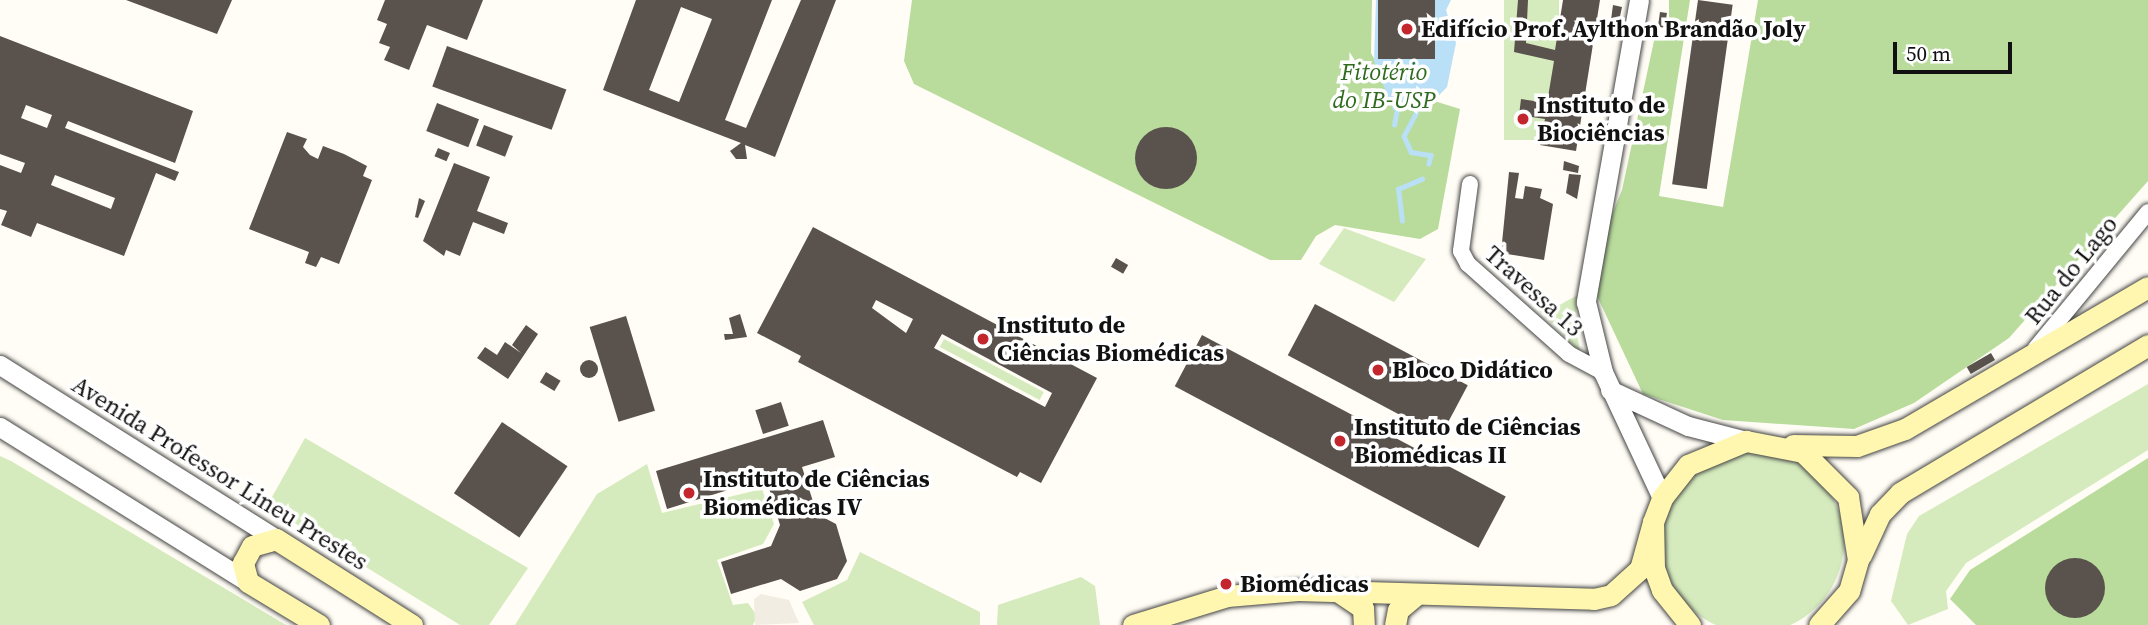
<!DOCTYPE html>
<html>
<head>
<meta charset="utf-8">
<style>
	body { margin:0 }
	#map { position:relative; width:2148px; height:625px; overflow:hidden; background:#fffdf5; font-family:"Source Serif 4",serif }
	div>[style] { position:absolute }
	.green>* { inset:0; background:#d5ebbd; transform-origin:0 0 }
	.round { border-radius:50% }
	.forest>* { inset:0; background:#b9dc9c }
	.plaza>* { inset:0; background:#f1ede2 }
	.water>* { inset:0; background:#b9e0f7 }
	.stream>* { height:4.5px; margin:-2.25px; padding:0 2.25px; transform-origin:2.25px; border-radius:2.25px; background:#b9e0f7 }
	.building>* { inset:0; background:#5a524d; transform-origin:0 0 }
	.roads { filter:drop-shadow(0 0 2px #444) drop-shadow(0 0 2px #444) }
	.minor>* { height:16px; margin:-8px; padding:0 8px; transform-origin:8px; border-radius:8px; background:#fff }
	.tertiary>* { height:19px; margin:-9.5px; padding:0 9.5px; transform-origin:9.5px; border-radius:9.5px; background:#fff }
	.secondary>* { height:21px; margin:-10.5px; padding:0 10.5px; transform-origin:10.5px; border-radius:10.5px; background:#fff6b0 }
	.dots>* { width:19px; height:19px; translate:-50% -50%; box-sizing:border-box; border:4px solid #fff; border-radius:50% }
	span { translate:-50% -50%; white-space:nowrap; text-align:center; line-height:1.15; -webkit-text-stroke:7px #fff; paint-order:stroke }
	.poi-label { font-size:24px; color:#111; font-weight:700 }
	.left { translate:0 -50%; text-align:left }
	.park-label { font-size:24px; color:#2f6b1f; font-style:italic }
	.street-label { font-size:24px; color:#111 }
	.scale { position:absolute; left:1893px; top:42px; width:119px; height:32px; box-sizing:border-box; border:4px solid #111; border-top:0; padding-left:9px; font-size:21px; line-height:24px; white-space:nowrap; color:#111; -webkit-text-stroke:5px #fff; paint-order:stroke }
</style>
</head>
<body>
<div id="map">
	<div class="green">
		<div style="left:1504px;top:0;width:55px;height:140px"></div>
		<div style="clip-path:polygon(1344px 228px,1426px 259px,1394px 302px,1319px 264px)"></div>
		<div style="clip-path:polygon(1578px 295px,1575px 324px,1580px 352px,1535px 306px,1557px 306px)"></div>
		<div style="left:944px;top:339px;width:113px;height:9px;rotate:28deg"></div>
		<div style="clip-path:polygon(2148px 384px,2148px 450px,1966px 563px,1946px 591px,1948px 609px,1908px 625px,1891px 601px,1907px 534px,1919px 516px)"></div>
		<div style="clip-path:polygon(305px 438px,528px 568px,489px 625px,460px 625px,267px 506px)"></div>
		<div class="round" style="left:1662px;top:451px;width:182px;height:182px"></div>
		<div style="clip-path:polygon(0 456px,11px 461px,286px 625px,0 625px)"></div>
		<div style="clip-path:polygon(647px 464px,662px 513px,762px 489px,774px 524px,763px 544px,717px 560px,733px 605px,748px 603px,757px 616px,753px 625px,515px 625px,597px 494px)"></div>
		<div style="clip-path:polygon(860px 552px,980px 612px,980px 625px,814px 625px,802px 602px,847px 580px)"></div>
		<div style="clip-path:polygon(1081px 577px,1095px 586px,1100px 625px,997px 625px,998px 605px)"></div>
	</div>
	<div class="forest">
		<div style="clip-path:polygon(912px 0,1372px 0,1371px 53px,1389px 87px,1460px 109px,1438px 229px,1420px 239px,1335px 225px,1316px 236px,1301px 260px,1270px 260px,914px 84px,904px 61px)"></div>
		<div style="clip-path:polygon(1669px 0,1690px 0,1659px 196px,1723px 207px,1758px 0,2148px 0,2148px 181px,2009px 338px,1914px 403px,1854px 429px,1723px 420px,1643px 394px,1597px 296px,1602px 239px,1622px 190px,1655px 36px,1665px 37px,1669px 29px)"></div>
		<div style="clip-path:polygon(2148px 458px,2148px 625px,1976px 625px,1950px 599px,1970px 570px)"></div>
	</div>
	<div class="plaza">
		<div style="clip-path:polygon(761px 594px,789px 600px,799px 623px,755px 625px,754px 599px)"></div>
	</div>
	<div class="water">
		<div style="clip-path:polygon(1376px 0,1451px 0,1446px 10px,1456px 43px,1447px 87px,1425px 110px,1393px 110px,1374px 61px)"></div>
	</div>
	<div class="stream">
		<div style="left:1417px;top:112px;width:27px;rotate:118deg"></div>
		<div style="left:1404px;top:136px;width:17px;rotate:66deg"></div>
		<div style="left:1411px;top:152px;width:20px;rotate:9deg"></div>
		<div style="left:1431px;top:155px;width:9px;rotate:103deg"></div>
		<div style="left:1394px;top:125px;width:15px;rotate:-79deg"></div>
		<div style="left:1402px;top:221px;width:32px;rotate:-97deg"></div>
		<div style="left:1398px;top:189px;width:26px;rotate:-23deg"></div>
	</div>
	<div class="building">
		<div style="clip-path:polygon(126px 0,232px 0,217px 34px)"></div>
		<div style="clip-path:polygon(385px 0,483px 0,467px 40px,427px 25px,409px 70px,384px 60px,390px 47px,379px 43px,387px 24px,377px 20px)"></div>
		<div style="clip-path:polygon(evenodd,636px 0,772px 0,725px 120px,746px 128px,801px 0,836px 0,775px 157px,745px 145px,747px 159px,736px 159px,730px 151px,741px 143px,603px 90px,636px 0,681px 7px,712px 19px,679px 102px,649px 90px,681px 7px)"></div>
		<div style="left:1378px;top:0;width:57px;height:59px"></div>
		<div style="clip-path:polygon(1518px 0,1528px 0,1526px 43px,1555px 50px,1563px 0,1600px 0,1576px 151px,1540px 145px,1545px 119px,1519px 115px,1521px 99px,1547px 103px,1554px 61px,1514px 52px)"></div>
		<div style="left:1698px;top:0;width:35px;height:186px;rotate:8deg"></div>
		<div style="clip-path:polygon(1613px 5px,1622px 7px,1619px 21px,1611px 20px)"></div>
		<div style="left:1660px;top:12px;width:7px;height:15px;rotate:8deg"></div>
		<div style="clip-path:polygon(evenodd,0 36px,193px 111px,175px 163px,68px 121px,65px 128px,179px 172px,175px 181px,156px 173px,124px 256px,37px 223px,31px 237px,1px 225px,7px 211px,0 209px,0 165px,21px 173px,25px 163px,0 154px,0 36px,26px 105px,52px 115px,47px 128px,21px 118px,26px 105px,0 36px,55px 175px,115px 198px,111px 209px,51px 185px,55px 175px)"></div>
		<div style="left:447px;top:46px;width:127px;height:43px;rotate:20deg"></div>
		<div style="left:437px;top:103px;width:45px;height:30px;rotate:21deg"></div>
		<div style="left:484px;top:125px;width:31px;height:22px;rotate:21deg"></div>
		<div class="round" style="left:1135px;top:127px;width:62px;height:62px"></div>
		<div style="clip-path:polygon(287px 132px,307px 139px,303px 147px,310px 155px,318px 159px,323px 146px,344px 154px,367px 166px,363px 176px,372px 180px,339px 264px,321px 257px,316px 267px,305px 263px,309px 252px,249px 229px)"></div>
		<div style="left:438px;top:148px;width:13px;height:9px;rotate:23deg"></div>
		<div style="clip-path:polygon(1564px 161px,1579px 166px,1578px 173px,1563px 170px)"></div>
		<div style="clip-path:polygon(454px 163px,490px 177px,477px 211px,508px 223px,504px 234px,473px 222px,460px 256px,446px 250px,444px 256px,423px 241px)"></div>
		<div style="clip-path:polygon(1509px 172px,1519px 173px,1515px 198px,1523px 199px,1525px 186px,1542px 189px,1540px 198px,1553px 204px,1544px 260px,1501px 253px)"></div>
		<div style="clip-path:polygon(1569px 174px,1581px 175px,1577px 199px,1566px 193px)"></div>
		<div style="clip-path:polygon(419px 198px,425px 201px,418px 218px,415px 217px)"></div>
		<div style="clip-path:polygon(evenodd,813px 227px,1097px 378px,1041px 483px,1020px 472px,1017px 477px,798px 362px,801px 356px,757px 333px,813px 227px,876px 300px,913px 319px,906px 333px,872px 308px,876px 300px,813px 227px,942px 334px,1052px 393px,1045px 407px,934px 348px,942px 334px)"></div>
		<div style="left:1116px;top:258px;width:14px;height:10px;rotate:30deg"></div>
		<div style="left:1315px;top:304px;width:173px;height:58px;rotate:28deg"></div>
		<div style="clip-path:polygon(740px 314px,747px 337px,725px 340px,724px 334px,733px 334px,729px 318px)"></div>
		<div style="left:626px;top:316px;width:99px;height:38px;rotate:73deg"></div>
		<div style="clip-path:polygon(526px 325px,538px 334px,508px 379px,477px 358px,485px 347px,497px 355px,505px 342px,521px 353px,512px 345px)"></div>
		<div style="left:1202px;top:335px;width:344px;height:58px;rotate:28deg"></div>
		<div style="left:1991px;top:353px;width:8px;height:28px;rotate:60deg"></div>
		<div class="round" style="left:580px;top:360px;width:18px;height:18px"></div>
		<div style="left:546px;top:372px;width:17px;height:12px;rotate:31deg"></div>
		<div style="left:781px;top:402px;width:25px;height:27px;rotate:72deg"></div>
		<div style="clip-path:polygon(823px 420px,835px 457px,802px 467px,817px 514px,836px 524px,847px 561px,837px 579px,800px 591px,781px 579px,731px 594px,721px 562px,771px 546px,780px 525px,766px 478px,667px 509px,656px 471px)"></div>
		<div style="left:502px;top:422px;width:79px;height:86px;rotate:34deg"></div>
		<div class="round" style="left:2045px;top:558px;width:60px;height:60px"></div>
	</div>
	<div class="roads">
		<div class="minor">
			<div style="left:1470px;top:184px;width:68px;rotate:97.7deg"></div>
			<div style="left:1461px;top:251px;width:15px;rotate:62deg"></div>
			<div style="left:1468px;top:264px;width:135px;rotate:41.7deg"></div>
			<div style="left:1569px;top:354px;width:38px;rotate:28deg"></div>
			<div style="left:2036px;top:348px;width:176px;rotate:-50.5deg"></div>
		</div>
		<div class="tertiary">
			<div style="left:1639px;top:0;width:307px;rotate:100deg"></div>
			<div style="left:1586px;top:302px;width:72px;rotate:76.3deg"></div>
			<div style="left:1603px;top:372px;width:139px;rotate:64.9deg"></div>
			<div style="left:0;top:365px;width:326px;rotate:32.2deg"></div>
			<div style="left:1610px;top:390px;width:86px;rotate:24.8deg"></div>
			<div style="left:1688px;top:426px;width:60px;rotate:14.5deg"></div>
			<div style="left:0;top:427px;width:292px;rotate:32deg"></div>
		</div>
		<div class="secondary">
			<div style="left:1793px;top:445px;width:64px;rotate:0.9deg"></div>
			<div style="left:1857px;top:446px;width:51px;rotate:-19.5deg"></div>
			<div style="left:1905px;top:429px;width:281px;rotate:-30.3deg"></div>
			<div style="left:1861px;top:555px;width:45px;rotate:-65.1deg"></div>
			<div style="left:1880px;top:514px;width:29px;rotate:-46deg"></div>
			<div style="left:1900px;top:493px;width:289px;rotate:-30.8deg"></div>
			<div style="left:1339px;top:592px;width:29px;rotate:34deg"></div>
			<div style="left:1363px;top:608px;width:17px;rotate:87deg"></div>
			<div style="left:319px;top:625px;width:83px;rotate:-148.8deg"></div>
			<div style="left:248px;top:582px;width:20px;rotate:-105deg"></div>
			<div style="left:243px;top:563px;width:19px;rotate:-62deg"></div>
			<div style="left:252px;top:546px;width:25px;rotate:-16deg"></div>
			<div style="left:276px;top:539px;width:161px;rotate:32.3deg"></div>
			<div style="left:1133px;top:625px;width:98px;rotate:-17.1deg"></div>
			<div style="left:1227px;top:596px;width:71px;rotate:-4.8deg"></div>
			<div style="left:1298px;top:590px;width:296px;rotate:1.7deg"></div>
			<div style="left:1594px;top:599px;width:17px;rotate:-13deg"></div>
			<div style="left:1611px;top:595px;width:39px;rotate:-42deg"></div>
			<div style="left:1640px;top:569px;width:49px;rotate:-74.5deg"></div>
			<div style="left:1395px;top:625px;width:15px;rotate:-79deg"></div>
			<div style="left:1398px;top:610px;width:23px;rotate:-40deg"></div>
			<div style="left:1690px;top:625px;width:45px;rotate:-128.7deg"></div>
			<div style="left:1662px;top:590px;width:23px;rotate:-110deg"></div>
			<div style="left:1654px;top:568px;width:46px;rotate:-91.2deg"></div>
			<div style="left:1653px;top:522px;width:26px;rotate:-69deg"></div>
			<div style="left:1662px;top:498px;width:42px;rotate:-51.8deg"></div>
			<div style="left:1688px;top:465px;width:63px;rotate:-22.5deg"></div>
			<div style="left:1746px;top:441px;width:58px;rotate:10.9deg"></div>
			<div style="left:1803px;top:452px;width:64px;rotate:45deg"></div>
			<div style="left:1848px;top:497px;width:64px;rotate:81deg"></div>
			<div style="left:1858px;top:560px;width:32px;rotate:106deg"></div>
			<div style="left:1849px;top:591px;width:45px;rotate:131.4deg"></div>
		</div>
	</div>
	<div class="dots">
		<div style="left:1407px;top:29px;background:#c4262e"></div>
		<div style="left:1523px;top:119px;background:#c4262e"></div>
		<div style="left:983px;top:339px;background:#c4262e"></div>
		<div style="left:1378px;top:370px;background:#c4262e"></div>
		<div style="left:1340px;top:441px;background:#c4262e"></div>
		<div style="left:689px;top:493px;background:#c4262e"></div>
		<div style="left:1226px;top:584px;background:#c4262e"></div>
	</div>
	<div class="poi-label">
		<span class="left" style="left:1421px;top:29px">Edifício Prof. Aylthon Brandão Joly</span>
		<span class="left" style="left:1537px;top:119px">Instituto de<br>Biociências</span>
		<span class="left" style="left:997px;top:339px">Instituto de<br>Ciências Biomédicas</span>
		<span class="left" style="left:1392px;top:370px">Bloco Didático</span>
		<span class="left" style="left:1354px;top:441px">Instituto de Ciências<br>Biomédicas II</span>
		<span class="left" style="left:703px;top:493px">Instituto de Ciências<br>Biomédicas IV</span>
		<span class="left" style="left:1240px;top:584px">Biomédicas</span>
	</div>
	<div class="park-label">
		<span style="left:1384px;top:86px">Fitotério<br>do IB-USP</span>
	</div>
	<div class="street-label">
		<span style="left:2071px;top:270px;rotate:-51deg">Rua do Lago</span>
		<span style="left:1534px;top:291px;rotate:42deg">Travessa 13</span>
		<span style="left:220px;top:473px;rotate:32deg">Avenida Professor Lineu Prestes</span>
	</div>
	<div class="scale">50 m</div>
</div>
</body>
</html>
